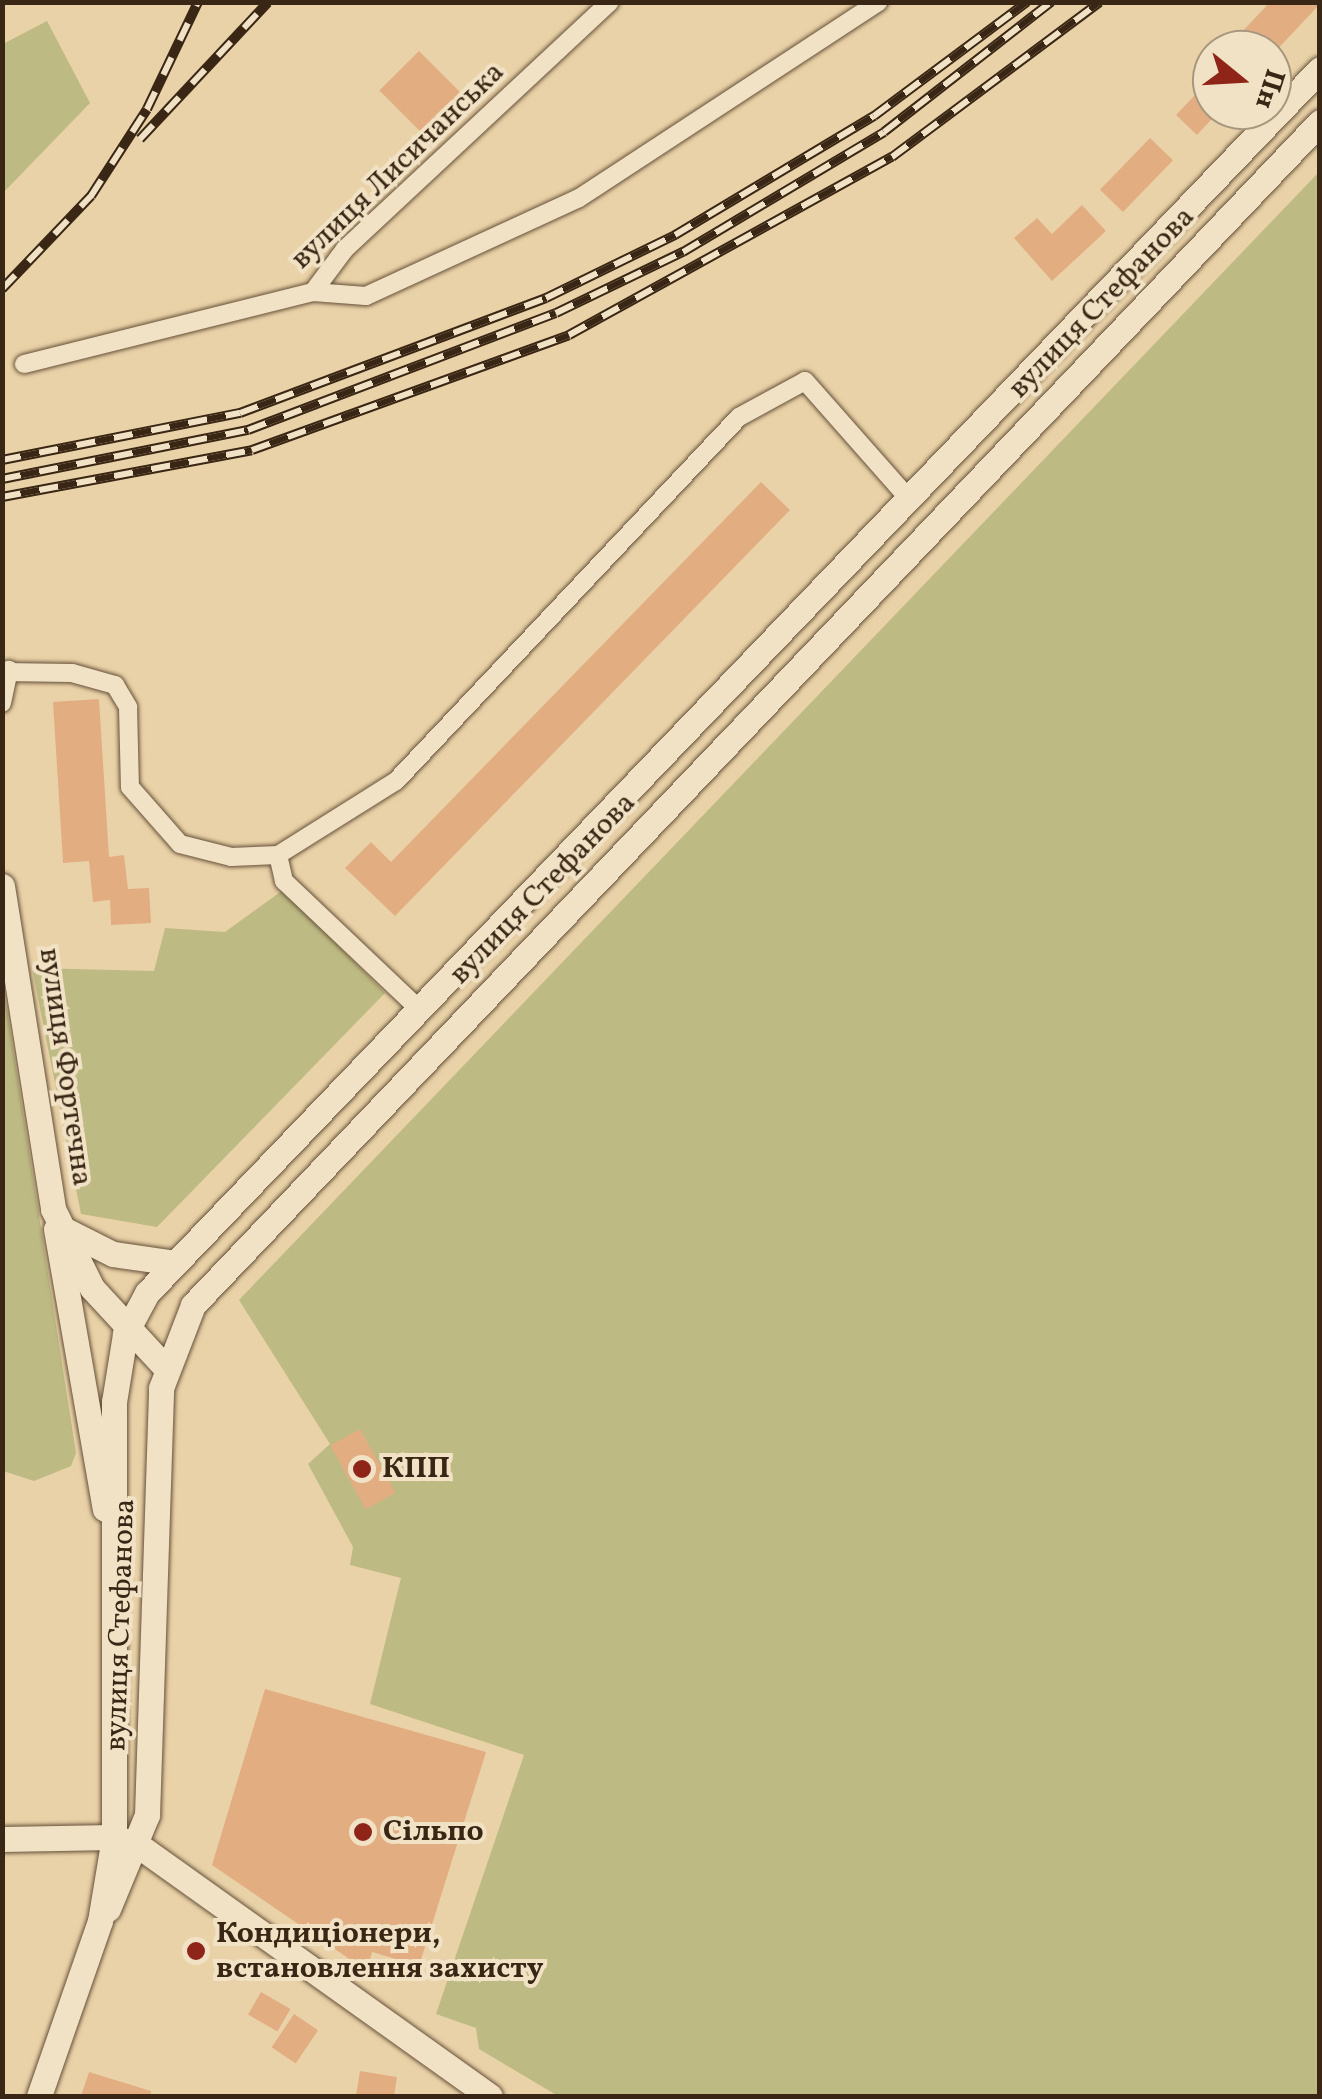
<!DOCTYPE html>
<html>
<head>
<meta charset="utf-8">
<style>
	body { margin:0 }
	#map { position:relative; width:1322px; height:2099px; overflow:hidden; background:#ead2a8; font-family:Vollkorn,serif }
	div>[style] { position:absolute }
	.green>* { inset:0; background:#bdba83 }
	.building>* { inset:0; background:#e3ad82; transform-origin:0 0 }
	.roads { filter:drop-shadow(0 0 2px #655139) drop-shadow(0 0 2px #655139) }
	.street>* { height:18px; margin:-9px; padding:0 9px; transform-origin:9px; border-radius:9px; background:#f1e2c6 }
	.secondary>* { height:25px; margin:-12.5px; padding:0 12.5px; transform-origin:12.5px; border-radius:12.5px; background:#f1e2c6 }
	.rail>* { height:10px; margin-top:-5px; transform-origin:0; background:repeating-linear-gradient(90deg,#f1e2c6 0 19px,#392614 0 38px); box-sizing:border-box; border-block:2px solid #392614 }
	.dots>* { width:28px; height:28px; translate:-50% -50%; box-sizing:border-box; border:5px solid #f1e2c6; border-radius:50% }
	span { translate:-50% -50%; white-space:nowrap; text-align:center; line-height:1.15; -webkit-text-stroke:8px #f1e2c6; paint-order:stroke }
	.street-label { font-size:30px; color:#392614 }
	.poi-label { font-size:30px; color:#392614; font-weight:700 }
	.left { translate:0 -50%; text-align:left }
	.frame { position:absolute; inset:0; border:5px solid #392614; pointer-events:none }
	.north { position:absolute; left:1192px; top:30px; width:100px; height:100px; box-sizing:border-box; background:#f1e2c6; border:2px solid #a7977f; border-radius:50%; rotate:108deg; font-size:28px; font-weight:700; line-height:40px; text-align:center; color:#392614 }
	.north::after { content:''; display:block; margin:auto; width:35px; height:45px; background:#8f2418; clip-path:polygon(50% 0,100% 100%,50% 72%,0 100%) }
</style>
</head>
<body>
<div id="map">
	<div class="green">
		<div style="clip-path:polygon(47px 21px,90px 103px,3px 193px,3px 44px)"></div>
		<div style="clip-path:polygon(1319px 172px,1319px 2096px,558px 2096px,479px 2049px,476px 2028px,436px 2014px,524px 1755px,370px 1704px,401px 1578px,350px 1565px,353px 1547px,308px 1464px,330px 1444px,239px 1300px)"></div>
		<div style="clip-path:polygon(283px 890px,385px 993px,157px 1227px,81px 1214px,32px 968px,154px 971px,165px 928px,225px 932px)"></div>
		<div style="clip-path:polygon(2px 978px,76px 1453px,71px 1466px,34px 1481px,3px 1471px)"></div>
	</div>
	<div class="building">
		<div style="clip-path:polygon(1270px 2px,1319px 5px,1272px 55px,1239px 35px)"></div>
		<div style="left:419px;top:51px;width:61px;height:56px;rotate:45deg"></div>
		<div style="clip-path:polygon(1212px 77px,1212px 110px,1220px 110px,1197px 135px,1176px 115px)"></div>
		<div style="left:1150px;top:138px;width:32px;height:72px;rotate:44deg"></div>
		<div style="clip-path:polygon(1082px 205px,1106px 231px,1052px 281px,1014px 238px,1037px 218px,1052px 234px)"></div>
		<div style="clip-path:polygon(761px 482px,790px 510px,395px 916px,345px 868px,371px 842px,391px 862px)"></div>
		<div style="clip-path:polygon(99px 699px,109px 857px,124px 855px,128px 889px,149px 888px,151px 923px,111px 925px,110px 900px,93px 902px,89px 861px,63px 863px,53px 702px)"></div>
		<div style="left:360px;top:1429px;width:73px;height:34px;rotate:61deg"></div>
		<div style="clip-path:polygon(265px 1689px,486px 1752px,419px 1966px,372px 1952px,367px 1971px,212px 1865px)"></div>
		<div style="left:261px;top:1992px;width:34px;height:26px;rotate:30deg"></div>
		<div style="left:294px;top:2014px;width:29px;height:40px;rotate:34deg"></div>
		<div style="clip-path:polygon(360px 2071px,397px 2077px,394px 2096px,356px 2096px)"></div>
		<div style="clip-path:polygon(89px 2072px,151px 2091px,150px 2096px,81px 2096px)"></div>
	</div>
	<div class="roads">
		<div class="street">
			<div style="left:313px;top:292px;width:53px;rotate:4.3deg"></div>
			<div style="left:366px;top:296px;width:234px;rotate:-24.7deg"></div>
			<div style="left:579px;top:198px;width:358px;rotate:-33.2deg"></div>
			<div style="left:24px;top:364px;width:298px;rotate:-14deg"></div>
			<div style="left:313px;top:292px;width:54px;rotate:-53.3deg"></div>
			<div style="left:345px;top:249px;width:362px;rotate:-43deg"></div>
			<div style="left:2px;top:672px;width:70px;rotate:0.8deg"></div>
			<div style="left:72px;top:673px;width:45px;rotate:15.6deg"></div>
			<div style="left:115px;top:685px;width:26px;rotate:59deg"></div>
			<div style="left:128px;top:707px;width:80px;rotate:88.6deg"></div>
			<div style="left:130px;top:787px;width:76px;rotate:48.7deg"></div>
			<div style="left:180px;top:844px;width:53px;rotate:14.3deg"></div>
			<div style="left:231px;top:857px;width:47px;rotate:-2.4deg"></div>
			<div style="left:278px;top:855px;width:139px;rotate:-32.1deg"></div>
			<div style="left:396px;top:781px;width:500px;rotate:-46.7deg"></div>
			<div style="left:739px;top:417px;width:75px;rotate:-28.6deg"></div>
			<div style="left:805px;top:381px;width:157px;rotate:48.6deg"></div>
			<div style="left:2px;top:703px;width:34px;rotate:-78deg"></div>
			<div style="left:278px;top:855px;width:27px;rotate:77deg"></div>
			<div style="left:284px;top:881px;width:185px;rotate:43.5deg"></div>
		</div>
		<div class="secondary">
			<div style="left:2px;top:886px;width:327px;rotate:81deg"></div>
			<div style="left:53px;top:1209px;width:88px;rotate:63.7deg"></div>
			<div style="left:92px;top:1288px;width:108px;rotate:47.3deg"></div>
			<div style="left:56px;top:1229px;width:284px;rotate:80.1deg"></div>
			<div style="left:67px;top:1231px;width:51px;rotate:26.6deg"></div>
			<div style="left:113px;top:1254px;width:57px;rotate:8.1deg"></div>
			<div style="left:2px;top:1839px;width:112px;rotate:-1deg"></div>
			<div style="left:114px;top:1837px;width:27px;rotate:20deg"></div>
			<div style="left:139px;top:1846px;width:431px;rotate:35.5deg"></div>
			<div style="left:108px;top:1909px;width:102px;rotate:-67.5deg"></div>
			<div style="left:147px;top:1815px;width:427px;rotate:-88.1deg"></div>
			<div style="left:161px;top:1388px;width:89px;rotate:-68.9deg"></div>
			<div style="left:193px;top:1305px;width:1634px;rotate:-46.39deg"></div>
			<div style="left:39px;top:2096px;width:185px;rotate:-70.8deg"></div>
			<div style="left:100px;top:1921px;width:85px;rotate:-80.5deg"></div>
			<div style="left:114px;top:1837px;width:435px;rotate:-90deg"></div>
			<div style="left:114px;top:1402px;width:69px;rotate:-80.8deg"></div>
			<div style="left:125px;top:1334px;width:47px;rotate:-61.8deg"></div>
			<div style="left:147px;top:1293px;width:1695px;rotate:-46.22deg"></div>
		</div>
	</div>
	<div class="rail">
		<div style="left:140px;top:139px;width:187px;rotate:-46.9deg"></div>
		<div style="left:2px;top:289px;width:129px;rotate:-46.3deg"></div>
		<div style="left:91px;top:196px;width:103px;rotate:-57.2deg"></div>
		<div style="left:147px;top:109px;width:119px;rotate:-64.5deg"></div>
		<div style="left:2px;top:460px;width:243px;rotate:-11.2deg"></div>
		<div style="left:240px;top:413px;width:327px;rotate:-20.6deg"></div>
		<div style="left:546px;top:298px;width:144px;rotate:-26deg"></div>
		<div style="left:675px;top:235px;width:232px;rotate:-30.9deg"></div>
		<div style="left:874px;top:116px;width:191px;rotate:-36.7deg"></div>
		<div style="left:2px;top:479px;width:251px;rotate:-11.3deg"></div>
		<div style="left:248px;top:430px;width:329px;rotate:-20.8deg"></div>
		<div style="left:556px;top:313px;width:141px;rotate:-25.7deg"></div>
		<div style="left:683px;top:252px;width:234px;rotate:-30.8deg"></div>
		<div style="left:884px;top:132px;width:212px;rotate:-37.9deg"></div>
		<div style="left:2px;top:497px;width:254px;rotate:-10.6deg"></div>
		<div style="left:252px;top:450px;width:337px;rotate:-19.9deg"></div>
		<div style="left:569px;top:335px;width:369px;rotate:-28.9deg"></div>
		<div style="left:892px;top:157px;width:259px;rotate:-36.7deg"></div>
	</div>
	<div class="dots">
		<div style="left:362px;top:1469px;background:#8f2418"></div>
		<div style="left:363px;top:1832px;background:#8f2418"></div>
		<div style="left:196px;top:1951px;background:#8f2418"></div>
	</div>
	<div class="street-label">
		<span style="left:398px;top:166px;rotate:-44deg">вулиця Лисичанська</span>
		<span style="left:1102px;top:303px;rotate:-46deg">вулиця Стефанова</span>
		<span style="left:543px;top:889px;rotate:-46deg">вулиця Стефанова</span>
		<span style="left:65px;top:1067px;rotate:82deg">вулиця Фортечна</span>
		<span style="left:121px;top:1625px;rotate:-88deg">вулиця Стефанова</span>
	</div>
	<div class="poi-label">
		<span class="left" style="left:382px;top:1469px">КПП</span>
		<span class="left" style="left:383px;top:1832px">Сільпо</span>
		<span class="left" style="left:216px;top:1951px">Кондиціонери,<br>встановлення захисту</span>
	</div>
	<div class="frame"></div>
	<div class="north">Пн</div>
</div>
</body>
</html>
